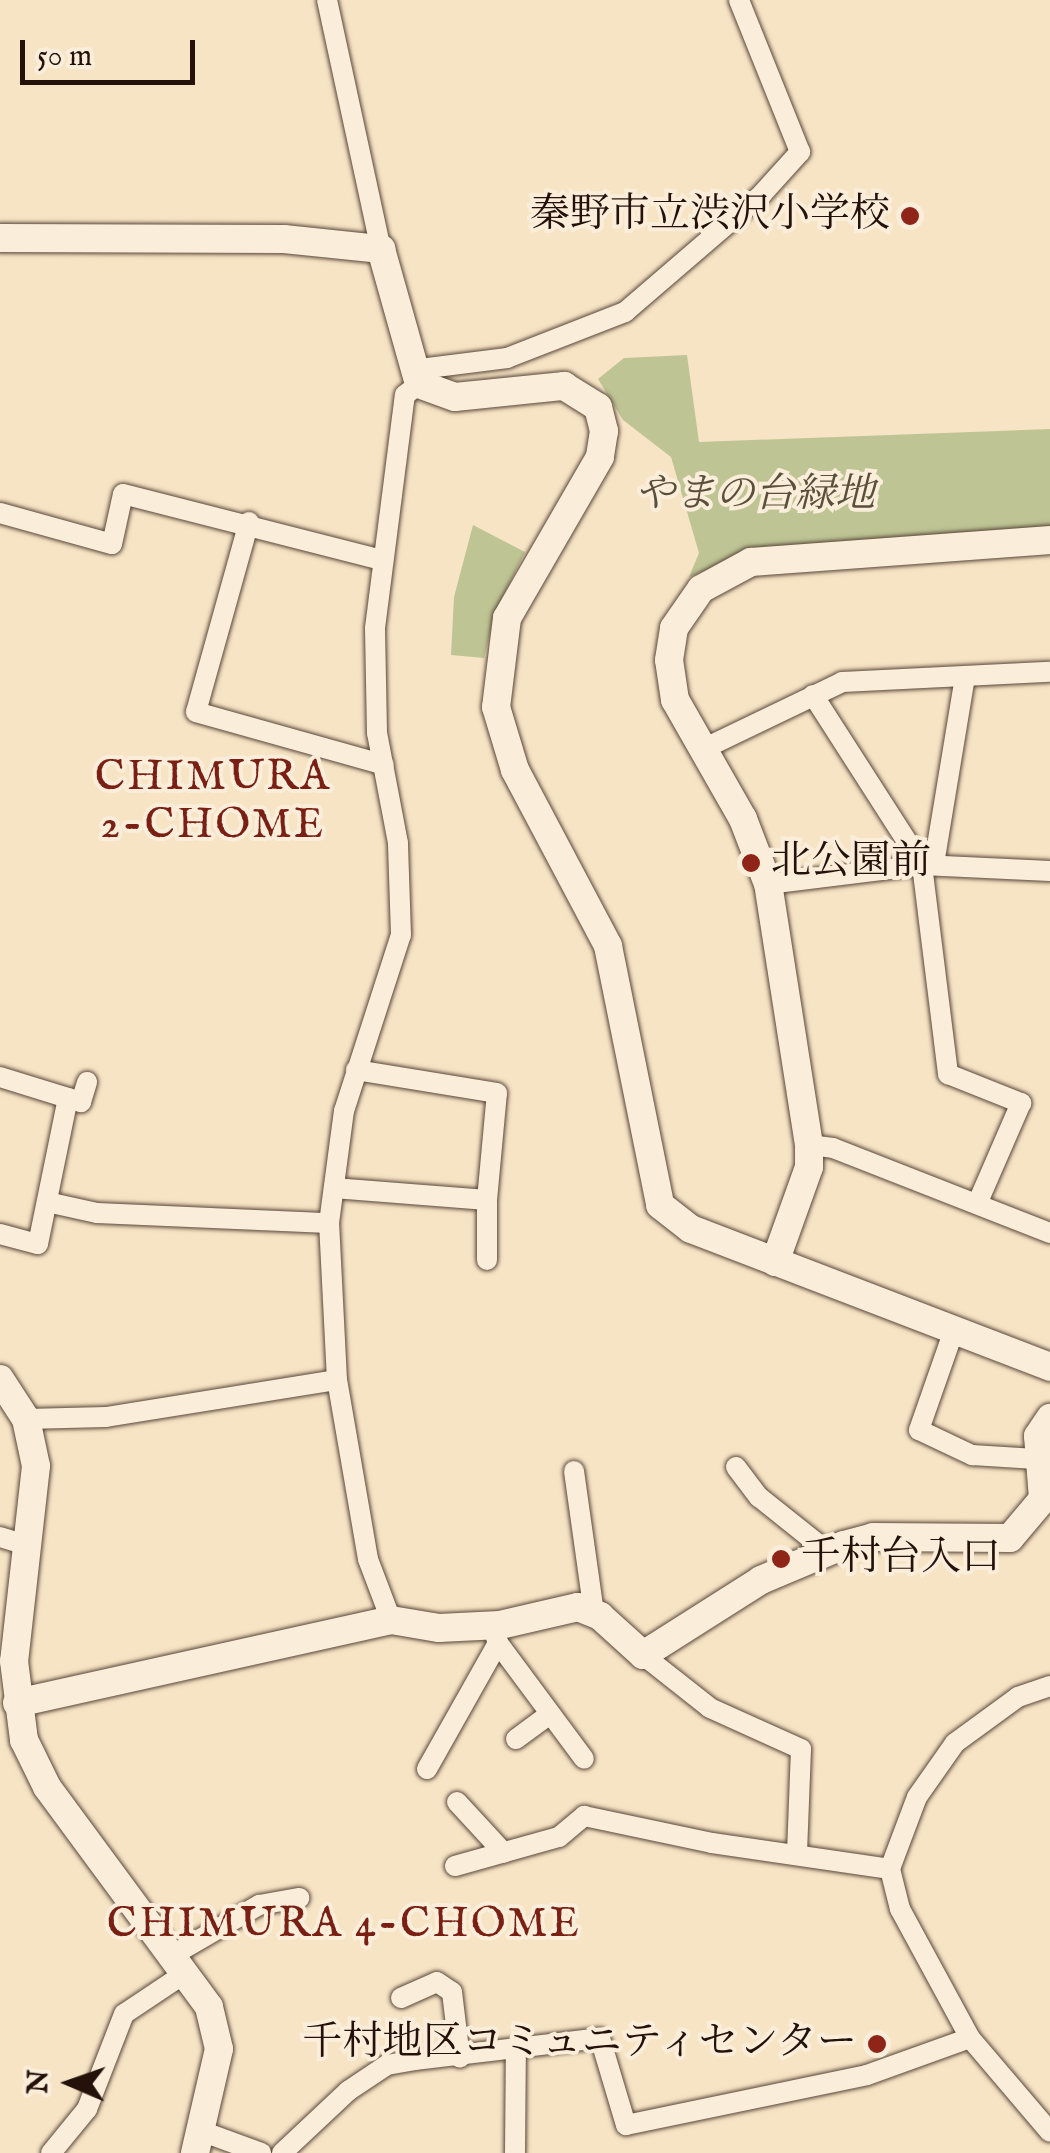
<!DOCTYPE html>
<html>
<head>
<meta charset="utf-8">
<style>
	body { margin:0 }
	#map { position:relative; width:1050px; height:2153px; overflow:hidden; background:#f7e4c5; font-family:"IM FELL English","Noto Serif JP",serif }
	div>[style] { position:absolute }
	.green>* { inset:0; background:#bec494 }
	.roads { filter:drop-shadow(0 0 2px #584639) drop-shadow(0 0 2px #584639) }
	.street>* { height:20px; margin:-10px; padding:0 10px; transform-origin:10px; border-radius:10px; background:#faedd9 }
	.secondary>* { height:28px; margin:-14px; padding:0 14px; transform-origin:14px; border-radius:14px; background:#faedd9 }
	.dots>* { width:28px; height:28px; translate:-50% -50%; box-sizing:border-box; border:5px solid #faedd9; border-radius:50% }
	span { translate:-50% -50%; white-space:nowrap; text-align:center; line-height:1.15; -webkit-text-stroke:8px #faedd9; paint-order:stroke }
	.poi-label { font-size:40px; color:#23110a }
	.right { translate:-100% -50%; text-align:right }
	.left { translate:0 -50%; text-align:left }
	.park-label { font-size:40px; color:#59503a; font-style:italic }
	.neighbourhood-label { font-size:42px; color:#7a1f14; letter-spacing:2.5px }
	.north { position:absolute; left:20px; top:2033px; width:100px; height:100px; -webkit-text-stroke:8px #faedd9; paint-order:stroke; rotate:272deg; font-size:28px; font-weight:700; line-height:40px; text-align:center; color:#23110a }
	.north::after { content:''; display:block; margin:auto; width:35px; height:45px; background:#23110a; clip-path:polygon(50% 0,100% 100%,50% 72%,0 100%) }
	.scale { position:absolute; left:20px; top:40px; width:175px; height:45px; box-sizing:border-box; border:5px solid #23110a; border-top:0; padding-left:12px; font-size:30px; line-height:35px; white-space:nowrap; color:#23110a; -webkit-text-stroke:8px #faedd9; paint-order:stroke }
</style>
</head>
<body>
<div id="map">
	<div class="green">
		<div style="clip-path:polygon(687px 355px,699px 442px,1050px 429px,1050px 529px,746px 554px,689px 577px,699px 553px,671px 457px,623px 420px,598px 379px,624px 358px)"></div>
		<div style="clip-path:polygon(473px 525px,525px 552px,495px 612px,484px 658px,451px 655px,454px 597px)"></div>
	</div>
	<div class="roads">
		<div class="street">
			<div style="left:327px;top:0;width:255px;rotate:77.8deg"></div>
			<div style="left:412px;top:370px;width:96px;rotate:-7.2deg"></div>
			<div style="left:507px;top:358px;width:127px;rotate:-21.3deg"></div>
			<div style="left:625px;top:312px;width:181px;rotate:-40.7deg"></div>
			<div style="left:762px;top:194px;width:57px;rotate:-47.9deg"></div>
			<div style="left:800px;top:152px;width:164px;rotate:-111.9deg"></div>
			<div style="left:0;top:513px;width:116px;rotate:15.5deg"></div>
			<div style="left:112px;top:544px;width:51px;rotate:-77.6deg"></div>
			<div style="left:123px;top:494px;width:267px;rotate:14.3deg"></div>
			<div style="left:249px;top:522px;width:197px;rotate:105.6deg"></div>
			<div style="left:196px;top:712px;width:195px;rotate:15.7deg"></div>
			<div style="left:813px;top:695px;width:202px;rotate:57.3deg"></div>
			<div style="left:922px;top:865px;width:211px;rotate:82.9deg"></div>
			<div style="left:948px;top:1074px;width:79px;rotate:21.7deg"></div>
			<div style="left:1021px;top:1103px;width:110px;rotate:113.5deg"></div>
			<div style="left:701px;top:750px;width:157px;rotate:-25.7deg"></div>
			<div style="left:842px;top:682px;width:208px;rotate:-2.8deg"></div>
			<div style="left:934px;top:864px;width:190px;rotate:-80.6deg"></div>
			<div style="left:768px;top:884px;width:155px;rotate:-7deg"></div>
			<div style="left:922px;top:865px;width:128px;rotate:2.7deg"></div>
			<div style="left:0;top:1077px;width:85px;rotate:17.2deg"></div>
			<div style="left:81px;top:1102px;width:21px;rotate:-73deg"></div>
			<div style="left:809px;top:1145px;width:24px;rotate:7deg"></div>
			<div style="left:833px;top:1148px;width:233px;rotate:21.4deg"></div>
			<div style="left:334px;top:1188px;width:153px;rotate:4.5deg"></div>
			<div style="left:487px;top:1200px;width:107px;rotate:-84.7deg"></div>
			<div style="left:497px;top:1093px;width:143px;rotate:-170.7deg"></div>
			<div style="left:487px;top:1200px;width:60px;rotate:90deg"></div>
			<div style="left:47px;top:1202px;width:51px;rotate:12.4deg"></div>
			<div style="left:97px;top:1213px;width:232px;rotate:2.5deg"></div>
			<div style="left:0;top:1234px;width:39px;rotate:15deg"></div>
			<div style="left:38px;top:1244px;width:149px;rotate:-78.4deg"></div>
			<div style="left:954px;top:1330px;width:106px;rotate:109.3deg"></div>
			<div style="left:919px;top:1430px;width:59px;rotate:25.3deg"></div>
			<div style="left:972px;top:1455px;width:64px;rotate:3.6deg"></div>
			<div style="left:26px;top:1419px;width:80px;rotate:-1.4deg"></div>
			<div style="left:106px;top:1417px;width:234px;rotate:-9.1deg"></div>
			<div style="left:736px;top:1467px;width:38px;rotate:53deg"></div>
			<div style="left:759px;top:1497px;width:88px;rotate:38.6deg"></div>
			<div style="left:574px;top:1471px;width:143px;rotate:82deg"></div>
			<div style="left:0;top:1537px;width:30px;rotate:17deg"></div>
			<div style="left:391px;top:1620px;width:65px;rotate:-110.7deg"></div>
			<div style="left:368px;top:1559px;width:182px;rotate:-99.8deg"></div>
			<div style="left:337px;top:1380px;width:157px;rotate:-92.9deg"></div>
			<div style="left:329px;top:1223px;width:113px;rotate:-82.4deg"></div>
			<div style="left:344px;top:1111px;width:185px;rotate:-72.1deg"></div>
			<div style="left:401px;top:935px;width:92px;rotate:-91.9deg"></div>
			<div style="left:398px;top:843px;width:112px;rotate:-100.8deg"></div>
			<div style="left:377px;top:733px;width:105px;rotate:-91.1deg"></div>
			<div style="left:375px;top:628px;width:235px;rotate:-82.7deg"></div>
			<div style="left:405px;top:395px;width:18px;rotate:-38deg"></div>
			<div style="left:492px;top:1625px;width:19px;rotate:72deg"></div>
			<div style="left:498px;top:1643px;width:144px;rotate:53.4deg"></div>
			<div style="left:643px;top:1655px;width:85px;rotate:38.3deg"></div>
			<div style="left:710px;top:1708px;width:100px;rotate:24.3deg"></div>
			<div style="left:801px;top:1749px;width:106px;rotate:92.2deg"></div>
			<div style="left:1050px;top:1686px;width:34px;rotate:161deg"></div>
			<div style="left:1018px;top:1697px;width:78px;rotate:143.9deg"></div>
			<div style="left:955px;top:1743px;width:66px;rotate:125.1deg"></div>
			<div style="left:917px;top:1797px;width:77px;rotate:110.6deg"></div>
			<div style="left:890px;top:1869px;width:41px;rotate:76deg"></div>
			<div style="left:900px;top:1909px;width:147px;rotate:61.5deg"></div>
			<div style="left:970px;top:2038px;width:123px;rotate:49.6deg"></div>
			<div style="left:516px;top:1739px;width:42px;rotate:-36.3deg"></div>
			<div style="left:427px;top:1769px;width:145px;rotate:-60.6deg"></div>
			<div style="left:457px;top:1802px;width:69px;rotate:47.3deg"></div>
			<div style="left:455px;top:1866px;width:108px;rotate:-15.6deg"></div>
			<div style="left:559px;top:1837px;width:33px;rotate:-40deg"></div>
			<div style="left:584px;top:1816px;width:131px;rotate:11.9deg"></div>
			<div style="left:712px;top:1843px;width:180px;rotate:8.3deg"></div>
			<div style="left:171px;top:1956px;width:102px;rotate:-30.1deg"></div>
			<div style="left:259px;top:1905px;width:41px;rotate:-9.9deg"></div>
			<div style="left:401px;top:1998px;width:39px;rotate:-24deg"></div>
			<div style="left:437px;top:1982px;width:18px;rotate:34deg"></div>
			<div style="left:452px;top:1992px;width:66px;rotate:83.1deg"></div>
			<div style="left:201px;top:2131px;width:64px;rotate:20.1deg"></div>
			<div style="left:51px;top:2153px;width:57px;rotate:-50.7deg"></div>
			<div style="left:87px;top:2109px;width:102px;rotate:-68.7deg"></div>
			<div style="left:124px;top:2014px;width:72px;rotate:-33.7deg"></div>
			<div style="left:282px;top:2153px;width:91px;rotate:-43.2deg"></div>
			<div style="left:348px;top:2091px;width:47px;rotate:-33.7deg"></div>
			<div style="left:387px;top:2065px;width:29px;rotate:-10deg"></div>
			<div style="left:416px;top:2060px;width:185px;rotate:-6.8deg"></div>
			<div style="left:600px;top:2038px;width:91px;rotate:73.4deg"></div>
			<div style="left:626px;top:2125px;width:246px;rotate:-11.7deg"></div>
			<div style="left:867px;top:2075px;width:109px;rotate:-19.8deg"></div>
			<div style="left:515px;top:2153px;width:105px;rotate:-89.5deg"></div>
		</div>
		<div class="secondary">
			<div style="left:0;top:238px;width:284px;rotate:0.2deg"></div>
			<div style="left:284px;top:239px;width:98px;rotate:5.9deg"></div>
			<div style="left:381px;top:249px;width:140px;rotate:74.3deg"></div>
			<div style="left:419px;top:384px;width:38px;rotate:20deg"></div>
			<div style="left:455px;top:397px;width:110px;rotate:-5.8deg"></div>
			<div style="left:564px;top:386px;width:40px;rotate:32deg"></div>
			<div style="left:598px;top:407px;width:25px;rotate:76deg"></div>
			<div style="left:604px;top:431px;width:26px;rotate:99deg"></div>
			<div style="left:600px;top:457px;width:186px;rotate:120deg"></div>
			<div style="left:507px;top:618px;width:90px;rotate:97deg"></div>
			<div style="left:496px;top:707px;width:66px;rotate:73.2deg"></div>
			<div style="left:515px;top:770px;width:199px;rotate:62.1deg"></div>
			<div style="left:608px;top:946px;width:264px;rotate:78.6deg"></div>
			<div style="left:660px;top:1205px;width:39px;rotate:38deg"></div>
			<div style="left:691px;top:1229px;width:385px;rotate:21deg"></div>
			<div style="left:775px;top:1262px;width:101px;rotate:-70.3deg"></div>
			<div style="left:809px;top:1167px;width:22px;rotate:-90deg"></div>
			<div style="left:809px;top:1145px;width:264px;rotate:-98.9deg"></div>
			<div style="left:768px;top:884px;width:70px;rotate:-111deg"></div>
			<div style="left:743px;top:819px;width:137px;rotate:-119.7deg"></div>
			<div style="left:675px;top:700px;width:40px;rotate:-98.5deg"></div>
			<div style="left:669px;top:660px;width:32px;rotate:-81deg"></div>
			<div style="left:674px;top:628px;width:47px;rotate:-55.3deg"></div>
			<div style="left:701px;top:589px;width:57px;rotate:-28.4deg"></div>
			<div style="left:751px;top:562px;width:300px;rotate:-4.2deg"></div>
			<div style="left:0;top:1379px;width:48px;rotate:57deg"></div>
			<div style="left:26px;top:1419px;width:48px;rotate:78deg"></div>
			<div style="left:36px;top:1466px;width:196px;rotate:96.4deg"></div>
			<div style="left:14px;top:1661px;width:80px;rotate:82.8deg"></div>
			<div style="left:24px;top:1740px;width:52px;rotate:63.9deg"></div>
			<div style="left:47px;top:1787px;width:273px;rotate:53.6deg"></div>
			<div style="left:209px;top:2007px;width:43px;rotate:76.6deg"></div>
			<div style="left:219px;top:2049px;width:107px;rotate:103deg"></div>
			<div style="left:17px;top:1703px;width:383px;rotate:-12.5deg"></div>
			<div style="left:391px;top:1620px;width:49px;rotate:9.5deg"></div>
			<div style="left:439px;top:1628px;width:61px;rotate:-2.8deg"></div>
			<div style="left:500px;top:1625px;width:80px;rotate:-13deg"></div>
			<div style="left:578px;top:1607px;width:24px;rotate:22deg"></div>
			<div style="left:600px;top:1616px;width:58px;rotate:42.2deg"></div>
			<div style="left:643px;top:1655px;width:140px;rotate:-32.4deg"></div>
			<div style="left:761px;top:1580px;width:90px;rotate:-22.9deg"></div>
			<div style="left:844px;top:1545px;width:30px;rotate:-15deg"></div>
			<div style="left:873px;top:1537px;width:137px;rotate:0.4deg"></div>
			<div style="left:1010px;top:1538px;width:51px;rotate:-49.8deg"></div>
			<div style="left:1043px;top:1499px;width:63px;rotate:-94.5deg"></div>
			<div style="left:1038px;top:1436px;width:22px;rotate:-56deg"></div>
		</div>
	</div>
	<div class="dots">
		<div style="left:910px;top:216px;background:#8f2418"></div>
		<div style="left:751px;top:863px;background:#8f2418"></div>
		<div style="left:781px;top:1559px;background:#8f2418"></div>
		<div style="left:877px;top:2044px;background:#8f2418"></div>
	</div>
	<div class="poi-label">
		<span class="right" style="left:890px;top:216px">秦野市立渋沢小学校</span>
		<span class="left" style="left:771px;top:863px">北公園前</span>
		<span class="left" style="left:801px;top:1559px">千村台入口</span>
		<span class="right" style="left:857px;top:2044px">千村地区コミュニティセンター</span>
	</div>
	<div class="park-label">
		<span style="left:755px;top:496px">やまの台緑地</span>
	</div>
	<div class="neighbourhood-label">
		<span style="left:213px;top:802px">CHIMURA<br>2-CHOME</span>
		<span style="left:344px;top:1925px">CHIMURA 4-CHOME</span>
	</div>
	<div class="north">N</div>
	<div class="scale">50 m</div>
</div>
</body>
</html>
